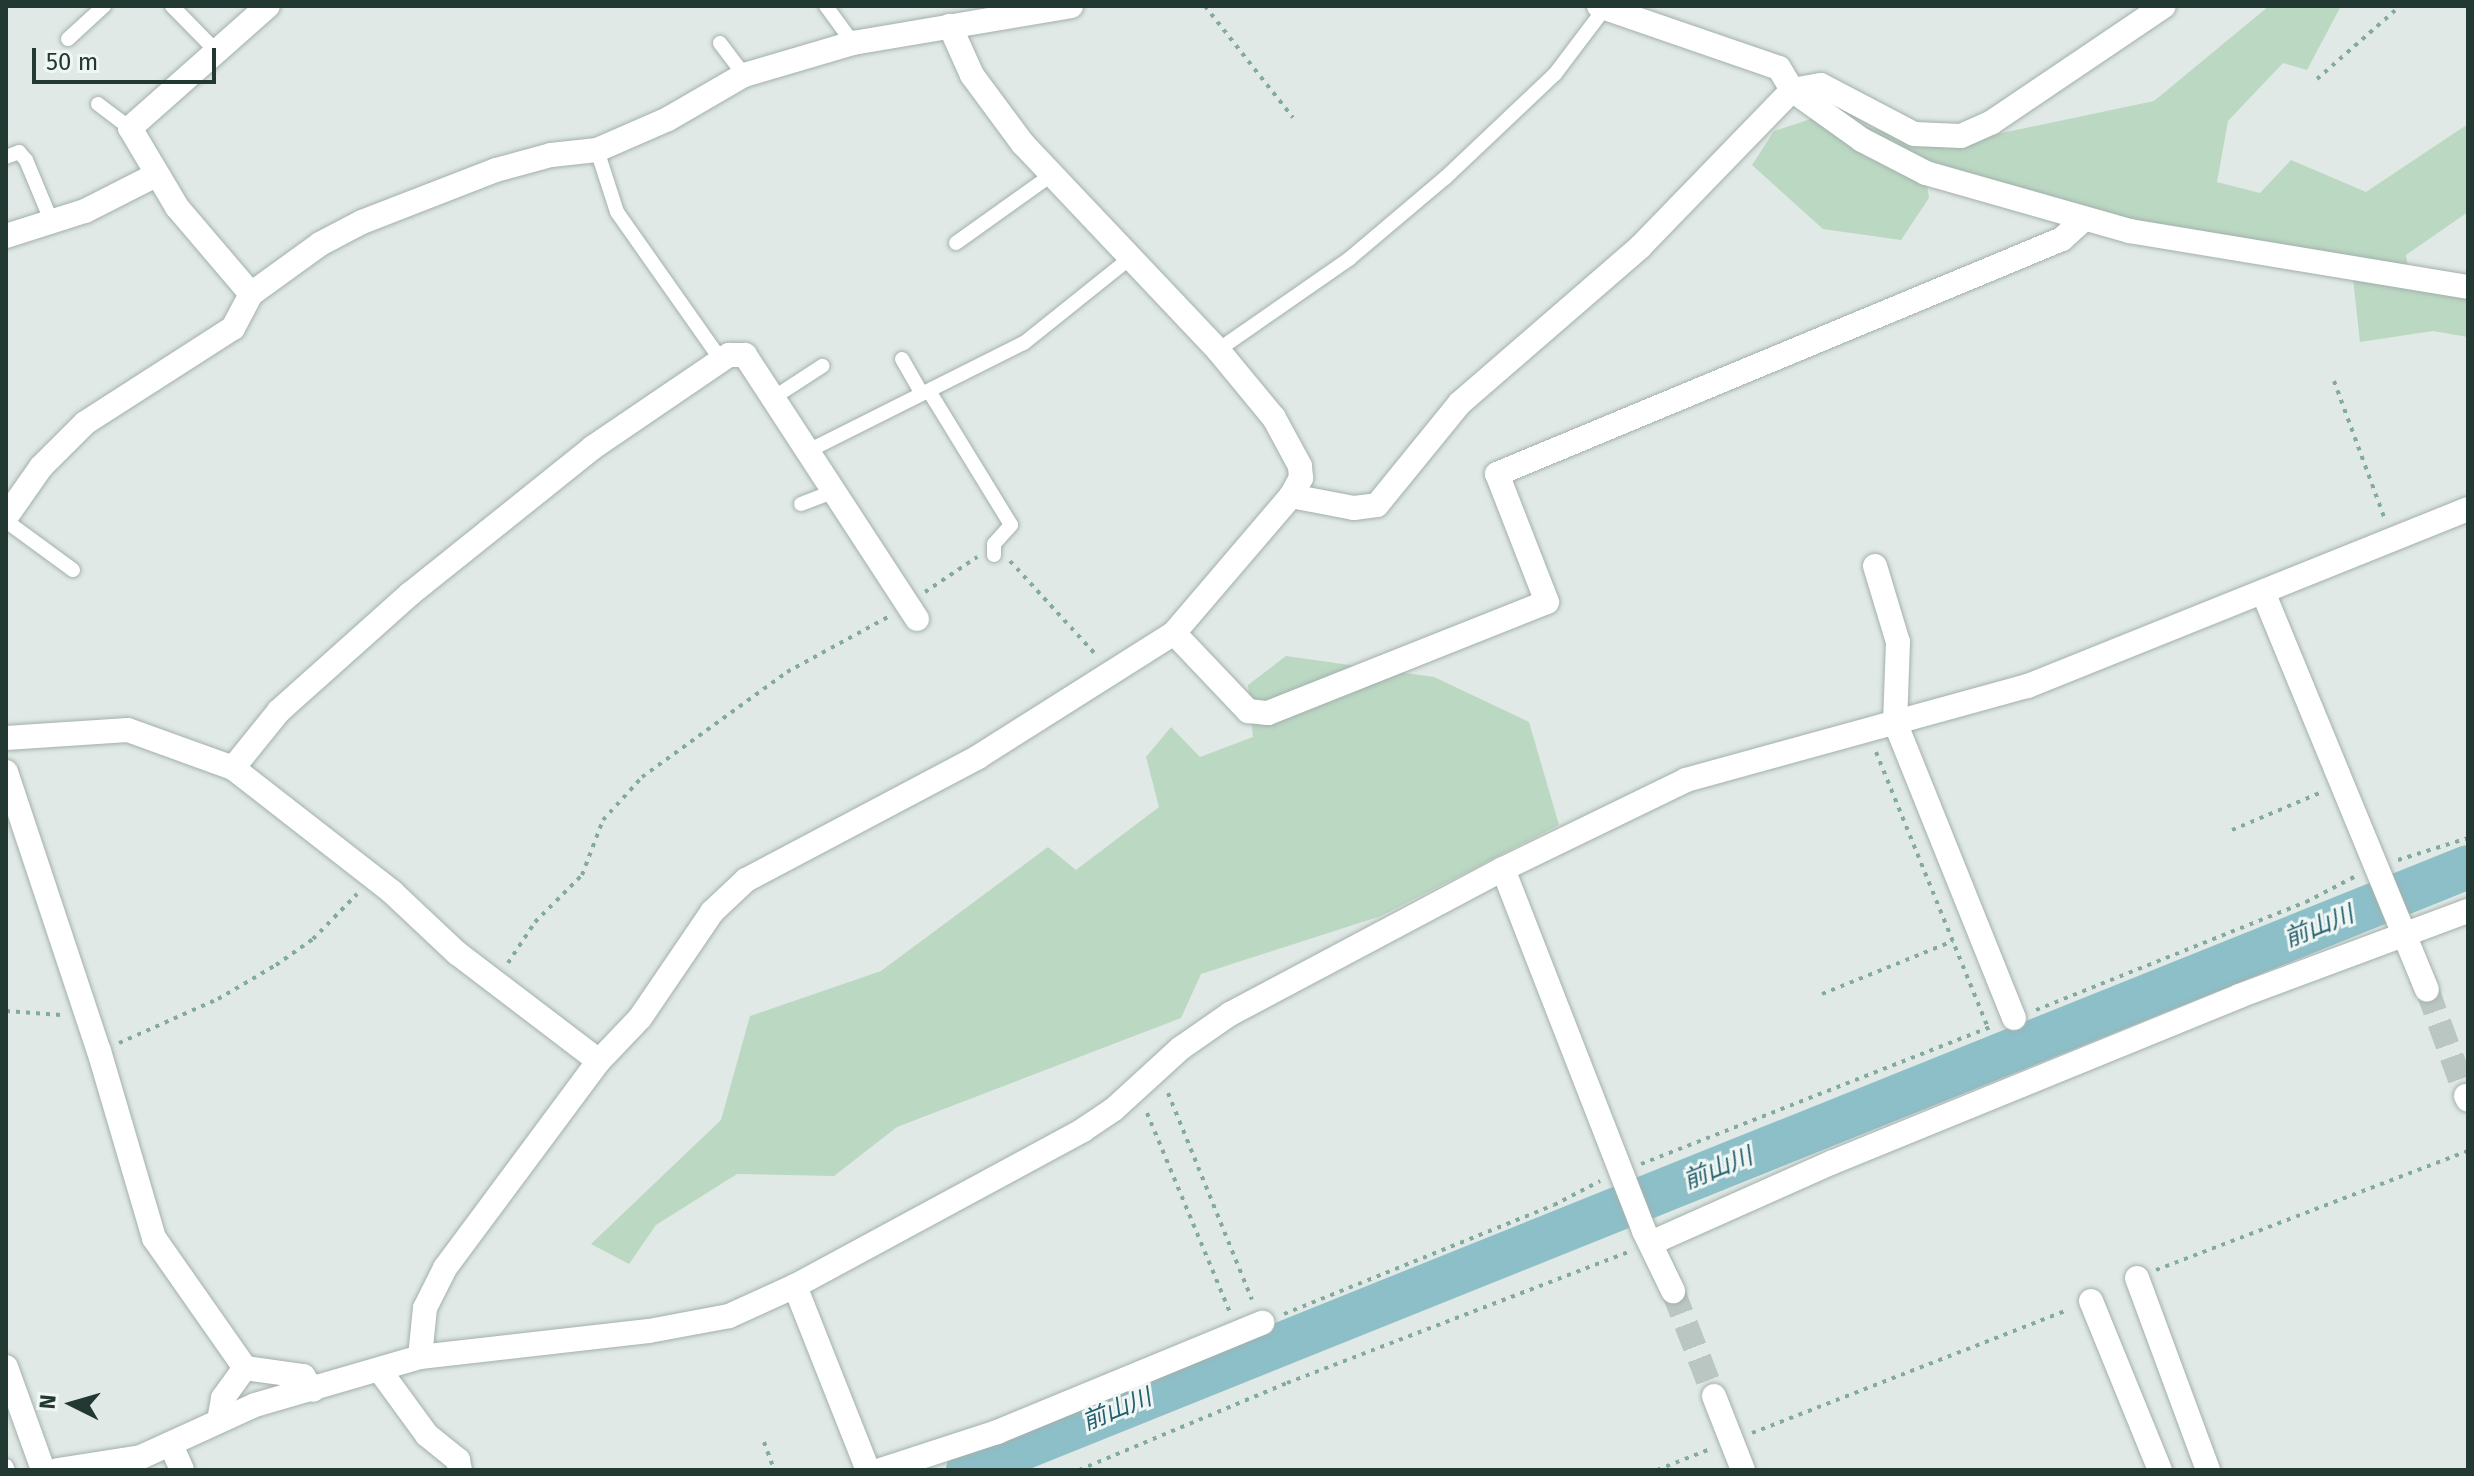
<!DOCTYPE html>
<html>
<head>
<meta charset="utf-8">
<style>
	body { margin:0 }
	#map { position:relative; width:2474px; height:1476px; overflow:hidden; background:#e0e9e5; font-family:"Fira Sans","Noto Sans JP",sans-serif }
	div>[style] { position:absolute }
	.green>* { inset:0; background:#bbd8c3 }
	.river>* { height:44px; margin:-22px; padding:0 22px; transform-origin:22px; border-radius:22px; background:#8dbfc9 }
	.minor-tunnel>* { height:24px; margin-top:-12px; transform-origin:0; background:repeating-linear-gradient(90deg,#bac6c1 0 24px,transparent 0 36px) }
	.path>* { height:4px; margin-top:-2px; transform-origin:0; background:repeating-linear-gradient(90deg,#83aa9e 0 4px,transparent 0 10px) }
	.roads { filter:drop-shadow(0 0 2px #a3b0ac) drop-shadow(0 0 2px #a3b0ac) }
	.service>* { height:14px; margin:-7px; padding:0 7px; transform-origin:7px; border-radius:7px; background:#fff }
	.minor>* { height:24px; margin:-12px; padding:0 12px; transform-origin:12px; border-radius:12px; background:#fff }
	.tertiary>* { height:24px; margin:-12px; padding:0 12px; transform-origin:12px; border-radius:12px; background:#fff }
	span { translate:-50% -50%; white-space:nowrap; text-align:center; line-height:1.15; -webkit-text-stroke:6px #f0f6f3; paint-order:stroke }
	.water-label { font-size:24px; color:#235f6d; font-style:italic }
	.frame { position:absolute; inset:0; border:8px solid #223832; pointer-events:none }
	.north { position:absolute; left:32px; top:1364px; width:80px; height:80px; -webkit-text-stroke:6px #f0f6f3; paint-order:stroke; rotate:275deg; font-size:22px; font-weight:700; line-height:32px; text-align:center; color:#223832 }
	.north::after { content:''; display:block; margin:auto; width:28px; height:36px; background:#223832; clip-path:polygon(50% 0,100% 100%,50% 72%,0 100%) }
	.scale { position:absolute; left:32px; top:48px; width:184px; height:36px; box-sizing:border-box; border:4px solid #223832; border-top:0; padding-left:10px; font-size:24px; line-height:28px; white-space:nowrap; color:#223832; -webkit-text-stroke:6px #f0f6f3; paint-order:stroke }
</style>
</head>
<body>
<div id="map">
	<div class="green">
		<div style="clip-path:polygon(2269px 6px,2341px 6px,2307px 70px,2283px 63px,2228px 121px,2217px 182px,2260px 193px,2291px 160px,2366px 192px,2468px 124px,2468px 212px,2406px 255px,2411px 286px,2468px 296px,2468px 337px,2433px 331px,2360px 342px,2351px 260px,2128px 223px,1924px 166px,1929px 198px,1901px 240px,1823px 229px,1752px 165px,1774px 131px,1814px 118px,1836px 134px,1862px 125px,1935px 147px,2154px 101px)"></div>
		<div style="clip-path:polygon(1286px 656px,1434px 677px,1529px 722px,1559px 825px,1381px 916px,1201px 974px,1181px 1018px,897px 1127px,834px 1176px,737px 1174px,656px 1225px,629px 1264px,591px 1244px,721px 1120px,750px 1016px,881px 971px,1048px 847px,1076px 870px,1159px 807px,1146px 757px,1171px 727px,1200px 757px,1253px 737px,1248px 685px)"></div>
	</div>
	<div class="river">
		<div style="left:968px;top:1470px;width:1617px;rotate:-21.9deg"></div>
	</div>
	<div class="minor-tunnel">
		<div style="left:2427px;top:989px;width:114px;rotate:70deg"></div>
		<div style="left:1673px;top:1291px;width:113px;rotate:68.7deg"></div>
	</div>
	<div class="path">
		<div style="left:1205px;top:6px;width:142px;rotate:51.8deg"></div>
		<div style="left:2317px;top:79px;width:111px;rotate:-41.3deg"></div>
		<div style="left:2334px;top:381px;width:145px;rotate:69.8deg"></div>
		<div style="left:1010px;top:561px;width:127px;rotate:47.5deg"></div>
		<div style="left:925px;top:592px;width:63px;rotate:-33.9deg"></div>
		<div style="left:1876px;top:752px;width:298px;rotate:67.9deg"></div>
		<div style="left:2232px;top:830px;width:98px;rotate:-22.9deg"></div>
		<div style="left:2398px;top:860px;width:73px;rotate:-17.4deg"></div>
		<div style="left:508px;top:963px;width:49px;rotate:-56.6deg"></div>
		<div style="left:535px;top:922px;width:66px;rotate:-45deg"></div>
		<div style="left:582px;top:875px;width:59px;rotate:-69.1deg"></div>
		<div style="left:603px;top:820px;width:58px;rotate:-47.8deg"></div>
		<div style="left:642px;top:777px;width:179px;rotate:-35.9deg"></div>
		<div style="left:787px;top:672px;width:115px;rotate:-28.6deg"></div>
		<div style="left:1822px;top:994px;width:141px;rotate:-22deg"></div>
		<div style="left:2036px;top:1010px;width:291px;rotate:-21.8deg"></div>
		<div style="left:2306px;top:902px;width:56px;rotate:-27.5deg"></div>
		<div style="left:6px;top:1011px;width:55px;rotate:4.2deg"></div>
		<div style="left:119px;top:1043px;width:108px;rotate:-24deg"></div>
		<div style="left:218px;top:999px;width:67px;rotate:-30.4deg"></div>
		<div style="left:276px;top:965px;width:45px;rotate:-35.1deg"></div>
		<div style="left:313px;top:939px;width:63px;rotate:-45.6deg"></div>
		<div style="left:1168px;top:1093px;width:223px;rotate:67.9deg"></div>
		<div style="left:1147px;top:1113px;width:216px;rotate:67.4deg"></div>
		<div style="left:1641px;top:1164px;width:379px;rotate:-21.4deg"></div>
		<div style="left:2156px;top:1270px;width:334px;rotate:-20.9deg"></div>
		<div style="left:1284px;top:1314px;width:291px;rotate:-22deg"></div>
		<div style="left:1554px;top:1205px;width:52px;rotate:-27.6deg"></div>
		<div style="left:1752px;top:1433px;width:339px;rotate:-21.3deg"></div>
		<div style="left:764px;top:1442px;width:30px;rotate:70deg"></div>
		<div style="left:1079px;top:1470px;width:225px;rotate:-22.7deg"></div>
		<div style="left:1287px;top:1383px;width:368px;rotate:-21deg"></div>
		<div style="left:1657px;top:1470px;width:57px;rotate:-21.6deg"></div>
	</div>
	<div class="roads">
		<div class="service">
			<div style="left:172px;top:6px;width:66px;rotate:45.6deg"></div>
			<div style="left:826px;top:6px;width:46px;rotate:53.9deg"></div>
			<div style="left:68px;top:39px;width:49px;rotate:-42.5deg"></div>
			<div style="left:720px;top:43px;width:40px;rotate:53deg"></div>
			<div style="left:98px;top:104px;width:40px;rotate:37deg"></div>
			<div style="left:597px;top:150px;width:65px;rotate:72.1deg"></div>
			<div style="left:617px;top:212px;width:181px;rotate:54.9deg"></div>
			<div style="left:6px;top:157px;width:14px;rotate:-21deg"></div>
			<div style="left:19px;top:152px;width:11px;rotate:49deg"></div>
			<div style="left:26px;top:160px;width:65px;rotate:67.4deg"></div>
			<div style="left:956px;top:243px;width:115px;rotate:-35.5deg"></div>
			<div style="left:1218px;top:350px;width:160px;rotate:-34.8deg"></div>
			<div style="left:1349px;top:259px;width:126px;rotate:-40.2deg"></div>
			<div style="left:1445px;top:178px;width:151px;rotate:-43.4deg"></div>
			<div style="left:1555px;top:74px;width:83px;rotate:-52.9deg"></div>
			<div style="left:902px;top:359px;width:40px;rotate:60.3deg"></div>
			<div style="left:929px;top:391px;width:157px;rotate:58.5deg"></div>
			<div style="left:1011px;top:525px;width:25px;rotate:132deg"></div>
			<div style="left:994px;top:544px;width:11px;rotate:90deg"></div>
			<div style="left:773px;top:398px;width:59px;rotate:-33.1deg"></div>
			<div style="left:808px;top:451px;width:241px;rotate:-26.6deg"></div>
			<div style="left:1024px;top:343px;width:134px;rotate:-38.7deg"></div>
			<div style="left:801px;top:504px;width:36px;rotate:-21deg"></div>
			<div style="left:6px;top:521px;width:83px;rotate:36.2deg"></div>
			<div style="left:6px;top:1466px;width:4px;rotate:63deg"></div>
		</div>
		<div class="minor">
			<div style="left:1599px;top:6px;width:190px;rotate:19deg"></div>
			<div style="left:1779px;top:68px;width:26px;rotate:59deg"></div>
			<div style="left:1792px;top:90px;width:86px;rotate:35.5deg"></div>
			<div style="left:1862px;top:140px;width:72px;rotate:27.3deg"></div>
			<div style="left:1926px;top:173px;width:212px;rotate:15.9deg"></div>
			<div style="left:2130px;top:231px;width:343px;rotate:9.4deg"></div>
			<div style="left:6px;top:236px;width:83px;rotate:-17.6deg"></div>
			<div style="left:85px;top:211px;width:80px;rotate:-26.9deg"></div>
			<div style="left:251px;top:294px;width:114px;rotate:-130.4deg"></div>
			<div style="left:177px;top:207px;width:92px;rotate:-120.7deg"></div>
			<div style="left:130px;top:128px;width:184px;rotate:-41.5deg"></div>
			<div style="left:1291px;top:496px;width:64px;rotate:10.8deg"></div>
			<div style="left:1354px;top:508px;width:23px;rotate:-7deg"></div>
			<div style="left:1377px;top:505px;width:132px;rotate:-50.9deg"></div>
			<div style="left:1460px;top:403px;width:238px;rotate:-40.9deg"></div>
			<div style="left:1640px;top:247px;width:219px;rotate:-45.9deg"></div>
			<div style="left:1792px;top:90px;width:29px;rotate:-10deg"></div>
			<div style="left:1821px;top:85px;width:105px;rotate:27.8deg"></div>
			<div style="left:1914px;top:134px;width:47px;rotate:2.4deg"></div>
			<div style="left:1961px;top:136px;width:34px;rotate:-24deg"></div>
			<div style="left:1992px;top:122px;width:207px;rotate:-34deg"></div>
			<div style="left:6px;top:517px;width:61px;rotate:-55deg"></div>
			<div style="left:41px;top:467px;width:62px;rotate:-45deg"></div>
			<div style="left:85px;top:423px;width:176px;rotate:-32.7deg"></div>
			<div style="left:233px;top:328px;width:38px;rotate:-62deg"></div>
			<div style="left:251px;top:294px;width:85px;rotate:-35.9deg"></div>
			<div style="left:320px;top:244px;width:47px;rotate:-27.6deg"></div>
			<div style="left:362px;top:222px;width:144px;rotate:-21.2deg"></div>
			<div style="left:496px;top:170px;width:57px;rotate:-15.3deg"></div>
			<div style="left:551px;top:155px;width:46px;rotate:-6.2deg"></div>
			<div style="left:597px;top:150px;width:77px;rotate:-23.6deg"></div>
			<div style="left:668px;top:119px;width:88px;rotate:-30.1deg"></div>
			<div style="left:744px;top:75px;width:114px;rotate:-16.4deg"></div>
			<div style="left:853px;top:43px;width:221px;rotate:-9.6deg"></div>
			<div style="left:1875px;top:566px;width:79px;rotate:73.2deg"></div>
			<div style="left:1898px;top:642px;width:80px;rotate:92.1deg"></div>
			<div style="left:1895px;top:722px;width:319px;rotate:68.1deg"></div>
			<div style="left:2263px;top:592px;width:430px;rotate:67.6deg"></div>
			<div style="left:1174px;top:633px;width:108px;rotate:46.5deg"></div>
			<div style="left:1248px;top:711px;width:20px;rotate:6deg"></div>
			<div style="left:1268px;top:713px;width:300px;rotate:-21.7deg"></div>
			<div style="left:1547px;top:602px;width:137px;rotate:-111.3deg"></div>
			<div style="left:1497px;top:474px;width:612px;rotate:-22.58deg"></div>
			<div style="left:2062px;top:239px;width:30px;rotate:-42deg"></div>
			<div style="left:6px;top:738px;width:122px;rotate:-3.8deg"></div>
			<div style="left:128px;top:730px;width:112px;rotate:19.9deg"></div>
			<div style="left:233px;top:768px;width:73px;rotate:-51.1deg"></div>
			<div style="left:279px;top:711px;width:176px;rotate:-41.8deg"></div>
			<div style="left:410px;top:594px;width:233px;rotate:-38.7deg"></div>
			<div style="left:592px;top:448px;width:166px;rotate:-34.2deg"></div>
			<div style="left:729px;top:355px;width:16px"></div>
			<div style="left:745px;top:355px;width:315px;rotate:56.9deg"></div>
			<div style="left:233px;top:768px;width:202px;rotate:37.9deg"></div>
			<div style="left:392px;top:892px;width:89px;rotate:43.2deg"></div>
			<div style="left:457px;top:953px;width:178px;rotate:37.3deg"></div>
			<div style="left:6px;top:772px;width:294px;rotate:71.6deg"></div>
			<div style="left:99px;top:1051px;width:195px;rotate:73.6deg"></div>
			<div style="left:154px;top:1238px;width:159px;rotate:55deg"></div>
			<div style="left:245px;top:1368px;width:59px;rotate:7.9deg"></div>
			<div style="left:303px;top:1376px;width:17px;rotate:54deg"></div>
			<div style="left:1503px;top:869px;width:388px;rotate:68.7deg"></div>
			<div style="left:1644px;top:1231px;width:67px;rotate:64.2deg"></div>
			<div style="left:2466px;top:1096px;width:4px;rotate:63deg"></div>
			<div style="left:1651px;top:1243px;width:199px;rotate:-24deg"></div>
			<div style="left:1833px;top:1162px;width:439px;rotate:-22.2deg"></div>
			<div style="left:2239px;top:996px;width:244px;rotate:-20.4deg"></div>
			<div style="left:2137px;top:1278px;width:205px;rotate:69.7deg"></div>
			<div style="left:795px;top:1286px;width:198px;rotate:68.4deg"></div>
			<div style="left:2091px;top:1301px;width:183px;rotate:67.8deg"></div>
			<div style="left:6px;top:1367px;width:109px;rotate:70.2deg"></div>
			<div style="left:381px;top:1372px;width:78px;rotate:53.9deg"></div>
			<div style="left:427px;top:1435px;width:40px;rotate:39deg"></div>
			<div style="left:458px;top:1460px;width:10px;rotate:79deg"></div>
			<div style="left:1714px;top:1396px;width:79px;rotate:68.6deg"></div>
			<div style="left:219px;top:1421px;width:23px;rotate:-80deg"></div>
			<div style="left:223px;top:1398px;width:37px;rotate:-54deg"></div>
			<div style="left:171px;top:1445px;width:27px;rotate:66deg"></div>
			<div style="left:58px;top:1470px;width:84px;rotate:-8.9deg"></div>
			<div style="left:141px;top:1457px;width:125px;rotate:-24.5deg"></div>
			<div style="left:255px;top:1405px;width:172px;rotate:-16.2deg"></div>
			<div style="left:420px;top:1357px;width:49px;rotate:-84.2deg"></div>
			<div style="left:425px;top:1308px;width:45px;rotate:-63.4deg"></div>
			<div style="left:445px;top:1268px;width:258px;rotate:-53.4deg"></div>
			<div style="left:599px;top:1061px;width:59px;rotate:-46.4deg"></div>
			<div style="left:640px;top:1018px;width:128px;rotate:-55.8deg"></div>
			<div style="left:712px;top:912px;width:47px;rotate:-43.3deg"></div>
			<div style="left:746px;top:880px;width:263px;rotate:-27.9deg"></div>
			<div style="left:978px;top:757px;width:232px;rotate:-32.3deg"></div>
			<div style="left:1174px;top:633px;width:180px;rotate:-49.5deg"></div>
			<div style="left:1291px;top:496px;width:21px;rotate:-61deg"></div>
			<div style="left:1301px;top:478px;width:12px;rotate:-95deg"></div>
			<div style="left:1300px;top:466px;width:55px;rotate:-118.4deg"></div>
			<div style="left:1274px;top:418px;width:88px;rotate:-129.5deg"></div>
			<div style="left:1218px;top:350px;width:284px;rotate:-133.4deg"></div>
			<div style="left:1023px;top:144px;width:86px;rotate:-126.5deg"></div>
			<div style="left:972px;top:75px;width:54px;rotate:-114.2deg"></div>
			<div style="left:881px;top:1470px;width:122px;rotate:-18.1deg"></div>
			<div style="left:997px;top:1432px;width:287px;rotate:-22.4deg"></div>
		</div>
		<div class="tertiary">
			<div style="left:420px;top:1357px;width:230px;rotate:-6.5deg"></div>
			<div style="left:649px;top:1331px;width:81px;rotate:-10.6deg"></div>
			<div style="left:729px;top:1316px;width:72px;rotate:-24.4deg"></div>
			<div style="left:795px;top:1286px;width:328px;rotate:-28.4deg"></div>
			<div style="left:1083px;top:1130px;width:36px;rotate:-34deg"></div>
			<div style="left:1113px;top:1110px;width:92px;rotate:-42.4deg"></div>
			<div style="left:1181px;top:1048px;width:60px;rotate:-34.8deg"></div>
			<div style="left:1230px;top:1014px;width:309px;rotate:-28deg"></div>
			<div style="left:1503px;top:869px;width:203px;rotate:-25.9deg"></div>
			<div style="left:1686px;top:780px;width:355px;rotate:-15.4deg"></div>
			<div style="left:2028px;top:686px;width:474px;rotate:-21.9deg"></div>
		</div>
	</div>
	<div class="water-label">
		<span style="left:2319px;top:927px;rotate:-22deg">前山川</span>
		<span style="left:1718px;top:1169px;rotate:-22deg">前山川</span>
		<span style="left:1117px;top:1410px;rotate:-22deg">前山川</span>
	</div>
	<div class="frame"></div>
	<div class="north">N</div>
	<div class="scale">50 m</div>
</div>
</body>
</html>
